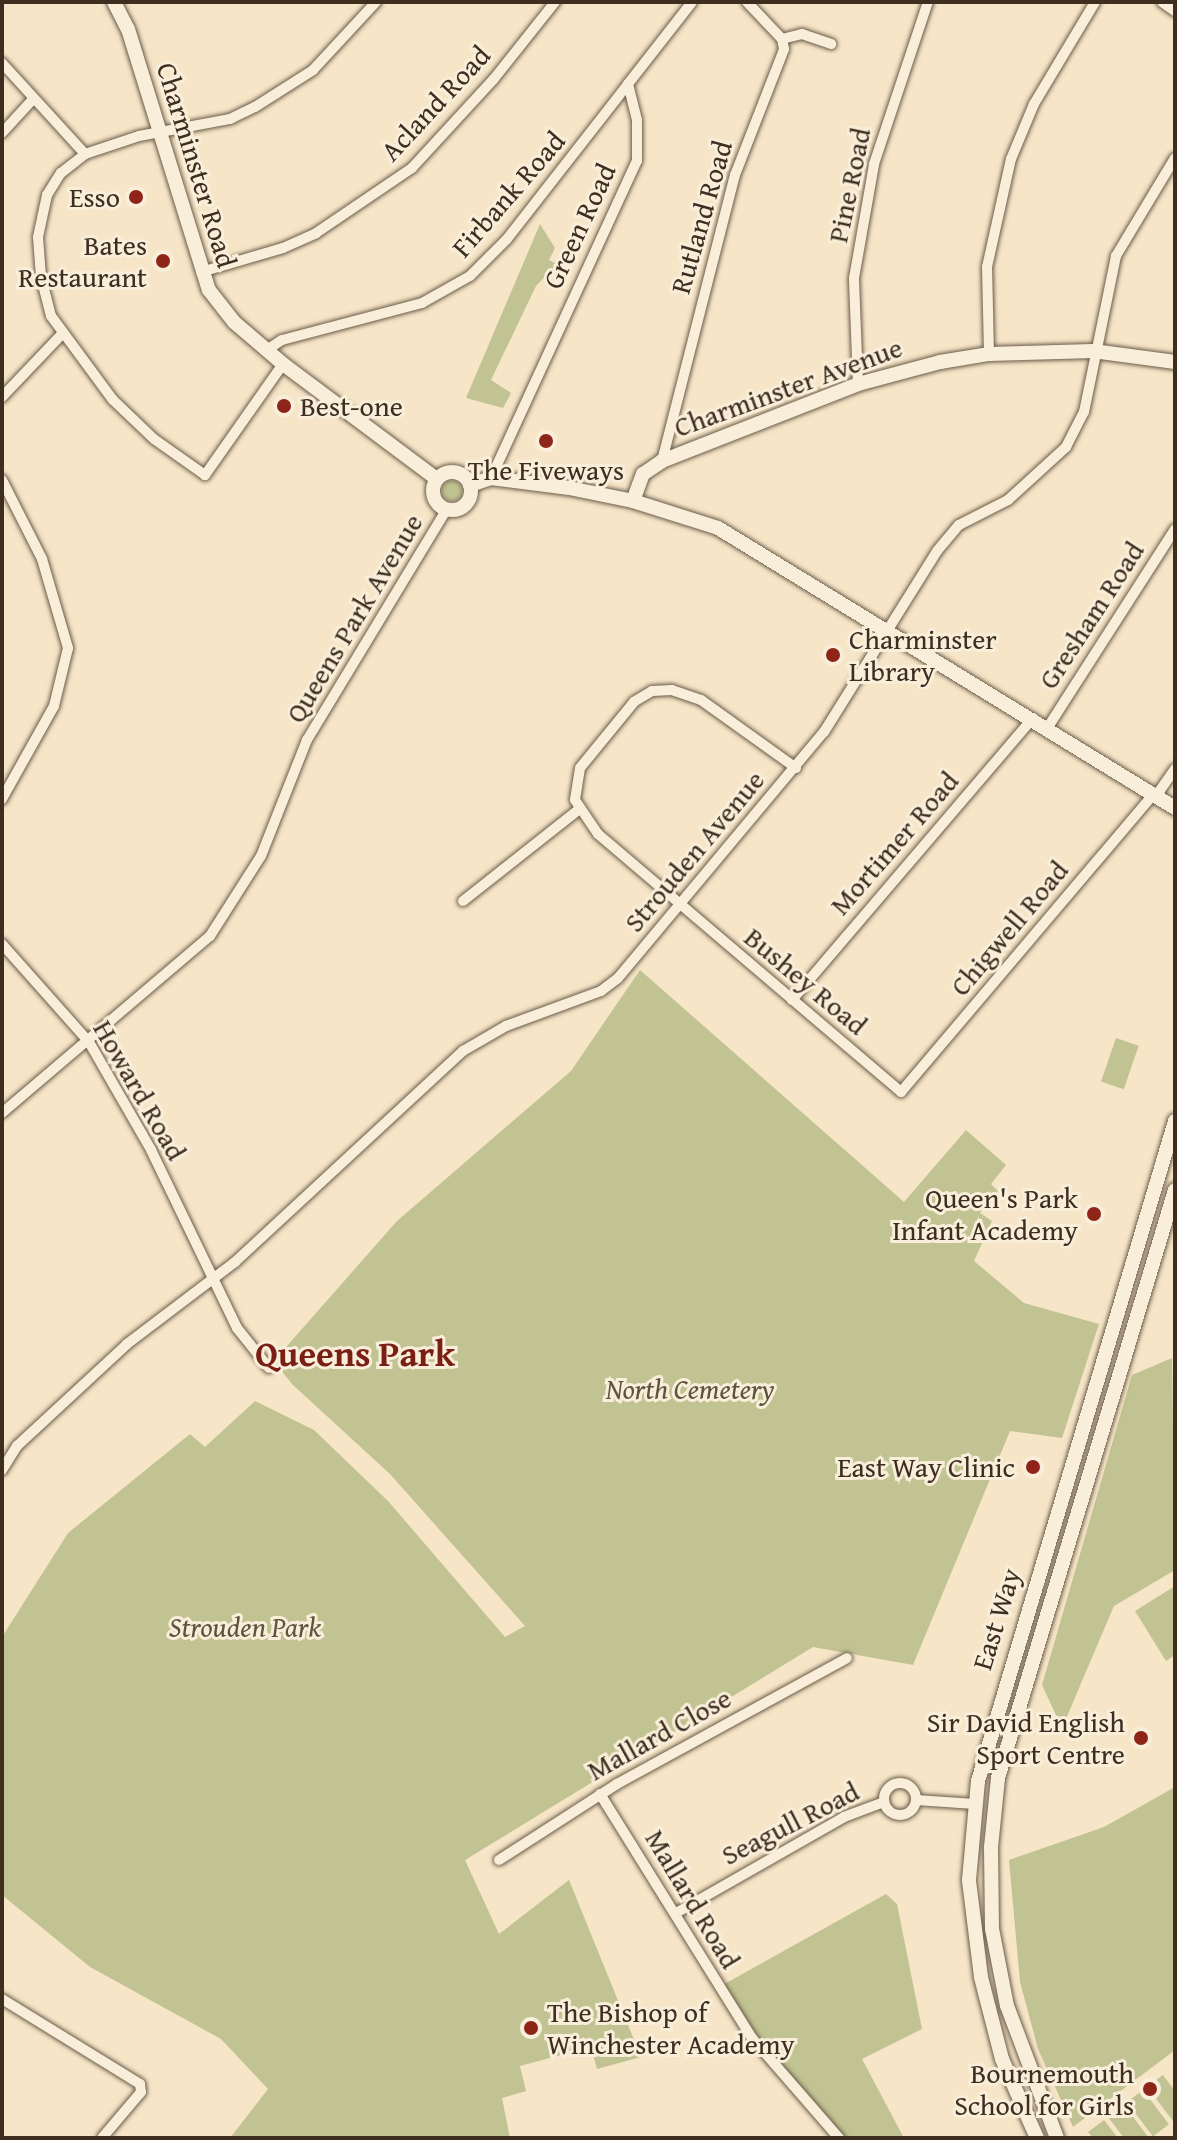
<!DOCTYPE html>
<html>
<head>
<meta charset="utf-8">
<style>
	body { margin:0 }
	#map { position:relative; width:1177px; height:2140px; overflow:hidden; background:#f6e5c6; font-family:"Gentium Book Plus",serif }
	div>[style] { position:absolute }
	.green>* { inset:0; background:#c1c392; transform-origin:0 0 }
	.round { border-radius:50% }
	.roads { filter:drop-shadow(0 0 2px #6b5c4a) drop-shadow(0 0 2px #6b5c4a) }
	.street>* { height:10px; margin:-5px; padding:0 5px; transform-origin:5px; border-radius:5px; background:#f9eeda }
	.street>.ring { margin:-5px; padding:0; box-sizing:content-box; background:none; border:10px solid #f9eeda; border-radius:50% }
	.secondary>* { height:14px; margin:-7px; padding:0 7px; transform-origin:7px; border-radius:7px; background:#f9eeda }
	.secondary>.ring { margin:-7px; padding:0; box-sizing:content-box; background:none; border:14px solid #f9eeda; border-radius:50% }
	.dots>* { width:22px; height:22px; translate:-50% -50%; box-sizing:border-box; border:4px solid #f9eeda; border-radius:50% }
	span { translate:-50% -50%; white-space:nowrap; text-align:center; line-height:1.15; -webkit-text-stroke:6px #f9eeda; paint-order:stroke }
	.street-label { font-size:28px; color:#3d2e20 }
	.poi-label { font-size:28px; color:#3d2e20 }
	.right { translate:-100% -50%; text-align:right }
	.left { translate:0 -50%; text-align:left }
	.park-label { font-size:28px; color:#5e533c; font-style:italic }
	.district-label { font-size:36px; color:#7a1f14; font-weight:700 }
	.frame { position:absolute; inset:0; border:4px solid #3d2e20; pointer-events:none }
</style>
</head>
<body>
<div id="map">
	<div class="green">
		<div style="clip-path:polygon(540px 224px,555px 248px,549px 260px,557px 264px,536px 286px,491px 380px,511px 393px,503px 408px,466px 398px)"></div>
		<div class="round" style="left:442px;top:481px;width:20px;height:20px"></div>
		<div style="clip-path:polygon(640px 970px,904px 1202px,966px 1130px,1006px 1165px,991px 1184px,998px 1191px,980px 1213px,992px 1221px,974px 1261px,1024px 1303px,1099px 1324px,1062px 1438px,1010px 1431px,913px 1665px,813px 1647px,465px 1860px,499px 1934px,569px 1880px,641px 2057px,597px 2069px,591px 2047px,520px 2066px,526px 2091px,502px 2098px,510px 2138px,230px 2138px,268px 2089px,221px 2039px,90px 1967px,2px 1895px,2px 1637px,68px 1533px,190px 1434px,205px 1447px,255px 1401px,314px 1430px,388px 1501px,505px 1637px,525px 1626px,390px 1474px,293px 1385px,283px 1373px,279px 1355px,397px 1221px,571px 1071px)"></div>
		<div style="left:1116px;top:1038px;width:24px;height:46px;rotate:19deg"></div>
		<div style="clip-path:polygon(1172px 1358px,1175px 1570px,1114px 1606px,1062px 1728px,1042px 1685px,1132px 1375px)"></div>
		<div style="clip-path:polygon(1175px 1586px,1175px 1655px,1166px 1661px,1135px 1611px)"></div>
		<div style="clip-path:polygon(1175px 1787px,1175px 2050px,1073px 2127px,1038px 2049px,1020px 1982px,1009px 1860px,1104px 1827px)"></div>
		<div style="clip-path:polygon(886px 1894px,897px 1904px,922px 2029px,862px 2059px,904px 2138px,839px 2138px,719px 1987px)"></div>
		<div style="clip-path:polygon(1163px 2075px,1175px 2091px,1173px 2121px,1147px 2087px)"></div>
		<div style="left:1143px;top:2090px;width:43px;height:20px;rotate:53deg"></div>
		<div style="clip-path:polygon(1124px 2105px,1149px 2138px,1124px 2138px,1108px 2117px)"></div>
		<div style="clip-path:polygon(1104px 2120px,1118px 2138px,1093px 2138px,1088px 2132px)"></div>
	</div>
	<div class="roads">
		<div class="street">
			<div style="left:1162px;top:2px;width:16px;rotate:35deg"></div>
			<div style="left:782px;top:39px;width:21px;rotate:-14deg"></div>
			<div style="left:802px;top:34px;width:31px;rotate:19deg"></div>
			<div style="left:2px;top:63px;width:123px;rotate:47.6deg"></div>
			<div style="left:2px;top:133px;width:46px;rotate:-47.6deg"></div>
			<div style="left:201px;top:272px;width:85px;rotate:-16.3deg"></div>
			<div style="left:283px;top:248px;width:36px;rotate:-24deg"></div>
			<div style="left:316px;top:233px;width:116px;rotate:-34.1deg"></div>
			<div style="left:412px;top:168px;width:120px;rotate:-47.4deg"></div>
			<div style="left:493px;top:80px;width:100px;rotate:-51.5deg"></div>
			<div style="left:267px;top:350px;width:18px;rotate:-34deg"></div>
			<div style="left:282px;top:340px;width:145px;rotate:-14.8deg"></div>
			<div style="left:422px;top:303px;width:55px;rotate:-29.4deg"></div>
			<div style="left:470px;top:276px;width:52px;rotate:-45deg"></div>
			<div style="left:507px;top:239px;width:197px;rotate:-52deg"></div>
			<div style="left:989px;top:354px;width:87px;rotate:-91.3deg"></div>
			<div style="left:987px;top:267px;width:111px;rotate:-77.5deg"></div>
			<div style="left:1011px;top:159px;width:60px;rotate:-67.3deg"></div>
			<div style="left:1034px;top:104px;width:119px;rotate:-59.1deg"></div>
			<div style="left:283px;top:364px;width:136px;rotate:125.1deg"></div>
			<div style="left:205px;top:475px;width:62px;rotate:-144.8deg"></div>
			<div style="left:154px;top:439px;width:57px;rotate:-136.4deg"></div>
			<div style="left:113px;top:400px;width:104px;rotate:-126.4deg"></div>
			<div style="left:51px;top:316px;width:40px;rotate:-104.4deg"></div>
			<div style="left:41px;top:277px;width:40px;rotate:-94.3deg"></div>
			<div style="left:38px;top:237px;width:43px;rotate:-77.9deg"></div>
			<div style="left:47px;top:195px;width:26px;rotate:-58deg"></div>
			<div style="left:61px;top:173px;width:31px;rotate:-38deg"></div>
			<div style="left:85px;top:154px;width:57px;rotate:-18.4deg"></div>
			<div style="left:139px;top:136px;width:93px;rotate:-10.6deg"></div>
			<div style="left:230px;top:119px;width:28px;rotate:-26deg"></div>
			<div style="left:255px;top:107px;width:69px;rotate:-32.5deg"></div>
			<div style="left:313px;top:70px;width:93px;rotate:-47.2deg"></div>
			<div style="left:858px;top:384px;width:106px;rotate:-92.2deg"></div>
			<div style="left:854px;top:278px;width:116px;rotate:-80deg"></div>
			<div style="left:874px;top:164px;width:171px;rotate:-71.6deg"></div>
			<div style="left:2px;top:397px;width:86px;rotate:-46.4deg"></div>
			<div style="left:662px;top:461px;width:295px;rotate:-75.7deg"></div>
			<div style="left:735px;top:175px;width:135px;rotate:-68.7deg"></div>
			<div style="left:784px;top:49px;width:10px;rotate:-101deg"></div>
			<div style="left:782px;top:39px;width:51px;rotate:-133.4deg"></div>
			<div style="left:491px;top:478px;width:349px;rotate:-65.3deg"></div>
			<div style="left:637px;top:161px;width:41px;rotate:-90deg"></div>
			<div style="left:637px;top:120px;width:37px;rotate:-104deg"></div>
			<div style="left:628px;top:84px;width:104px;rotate:-52deg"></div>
			<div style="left:2px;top:480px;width:89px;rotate:63.1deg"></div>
			<div style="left:42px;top:559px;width:93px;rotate:73.7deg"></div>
			<div style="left:68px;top:648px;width:60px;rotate:103.6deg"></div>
			<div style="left:54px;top:706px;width:107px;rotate:119.2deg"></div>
			<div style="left:1048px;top:727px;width:235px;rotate:-57.3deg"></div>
			<div style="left:796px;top:768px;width:117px;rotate:-144.4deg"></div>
			<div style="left:701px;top:700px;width:31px;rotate:-161deg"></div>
			<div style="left:672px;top:690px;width:20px;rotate:177deg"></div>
			<div style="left:652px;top:691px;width:21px;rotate:149deg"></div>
			<div style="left:634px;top:702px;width:85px;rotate:129.3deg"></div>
			<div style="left:580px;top:768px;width:32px;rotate:99deg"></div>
			<div style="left:575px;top:800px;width:41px;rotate:55.9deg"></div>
			<div style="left:598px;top:834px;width:398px;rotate:40.4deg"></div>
			<div style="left:901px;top:1092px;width:390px;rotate:-49.7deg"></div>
			<div style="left:1156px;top:796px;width:33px;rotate:-55deg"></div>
			<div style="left:463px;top:901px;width:145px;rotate:-38.3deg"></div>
			<div style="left:2px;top:944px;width:131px;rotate:48.4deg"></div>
			<div style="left:89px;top:1042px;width:125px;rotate:60.1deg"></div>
			<div style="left:151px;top:1150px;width:198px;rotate:64.2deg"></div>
			<div style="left:237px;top:1328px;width:51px;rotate:51.3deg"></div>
			<div style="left:792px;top:1000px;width:371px;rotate:-49.5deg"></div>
			<div style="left:2px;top:1113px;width:273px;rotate:-40.4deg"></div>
			<div style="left:210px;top:936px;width:95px;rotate:-57.5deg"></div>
			<div style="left:261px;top:856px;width:125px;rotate:-68.4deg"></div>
			<div style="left:307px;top:740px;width:270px;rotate:-58.8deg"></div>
			<div style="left:2px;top:1470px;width:28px;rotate:-58deg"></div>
			<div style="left:17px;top:1446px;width:150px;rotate:-42.8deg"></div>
			<div style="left:127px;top:1344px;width:136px;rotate:-37.2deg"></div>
			<div style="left:235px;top:1262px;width:311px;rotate:-42.8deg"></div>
			<div style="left:463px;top:1051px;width:50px;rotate:-30.2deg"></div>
			<div style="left:506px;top:1026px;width:101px;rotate:-20.2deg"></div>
			<div style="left:601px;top:991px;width:21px;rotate:-37deg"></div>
			<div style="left:618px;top:978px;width:321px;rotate:-50.1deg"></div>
			<div style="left:824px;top:732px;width:213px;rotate:-58deg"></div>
			<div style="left:937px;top:551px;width:34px;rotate:-50deg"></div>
			<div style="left:959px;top:525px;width:55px;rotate:-27deg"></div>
			<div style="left:1008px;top:500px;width:79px;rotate:-42.4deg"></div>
			<div style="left:1066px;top:447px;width:39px;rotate:-63deg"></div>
			<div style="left:1084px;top:412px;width:159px;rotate:-78.4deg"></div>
			<div style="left:1116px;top:256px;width:114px;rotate:-59deg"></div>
			<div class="ring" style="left:884px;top:1783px;width:22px;height:22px"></div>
			<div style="left:600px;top:1794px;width:287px;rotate:58.1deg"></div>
			<div style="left:752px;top:2038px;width:133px;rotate:49deg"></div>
			<div style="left:916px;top:1800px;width:59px;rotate:3.9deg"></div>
			<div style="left:499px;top:1860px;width:140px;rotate:-32.8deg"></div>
			<div style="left:617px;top:1784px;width:262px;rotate:-28.7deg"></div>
			<div style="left:676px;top:1913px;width:193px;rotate:-29.7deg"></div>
			<div style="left:844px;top:1817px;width:43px;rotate:-20.6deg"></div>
			<div style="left:2px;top:1999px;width:162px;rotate:31.6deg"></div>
			<div style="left:140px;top:2084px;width:8px;rotate:83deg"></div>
			<div style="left:141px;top:2092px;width:60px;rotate:130.3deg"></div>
		</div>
		<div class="secondary">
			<div style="left:114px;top:2px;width:30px;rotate:63deg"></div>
			<div style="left:128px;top:29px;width:273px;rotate:72.8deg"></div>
			<div style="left:209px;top:290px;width:41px;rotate:52deg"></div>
			<div style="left:234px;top:322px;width:65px;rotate:40.6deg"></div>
			<div style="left:283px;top:364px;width:192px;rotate:36.8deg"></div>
			<div class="ring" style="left:433px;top:472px;width:24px;height:24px"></div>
			<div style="left:470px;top:485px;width:22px;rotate:-18deg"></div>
			<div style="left:491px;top:478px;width:79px;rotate:7.3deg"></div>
			<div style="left:569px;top:488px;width:65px;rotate:11.5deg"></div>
			<div style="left:633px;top:501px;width:89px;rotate:17.6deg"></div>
			<div style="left:718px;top:528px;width:536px;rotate:31.5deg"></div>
			<div style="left:633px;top:501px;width:29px;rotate:-70deg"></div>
			<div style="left:643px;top:474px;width:23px;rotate:-34deg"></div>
			<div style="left:662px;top:461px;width:211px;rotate:-21.4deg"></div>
			<div style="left:858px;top:384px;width:85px;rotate:-15deg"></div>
			<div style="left:940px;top:362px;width:50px;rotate:-9.3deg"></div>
			<div style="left:989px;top:354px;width:104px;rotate:-1.7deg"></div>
			<div style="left:1093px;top:351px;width:83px;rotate:7.6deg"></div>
			<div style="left:1037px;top:2138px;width:86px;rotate:-113.9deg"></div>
			<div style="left:1002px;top:2059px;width:85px;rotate:-104.4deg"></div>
			<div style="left:981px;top:1977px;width:98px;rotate:-97.1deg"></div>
			<div style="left:969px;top:1880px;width:99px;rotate:-84.8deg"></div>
			<div style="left:978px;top:1781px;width:689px;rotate:-73.38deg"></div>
			<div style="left:1057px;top:2138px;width:141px;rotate:-110.7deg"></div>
			<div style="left:1007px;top:2006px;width:78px;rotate:-101deg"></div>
			<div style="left:992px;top:1929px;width:82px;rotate:-90.7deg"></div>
			<div style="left:991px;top:1847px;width:69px;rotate:-84.2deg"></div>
			<div style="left:998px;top:1778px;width:614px;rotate:-73.25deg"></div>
		</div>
	</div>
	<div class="dots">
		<div style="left:136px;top:197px;background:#8f2418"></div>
		<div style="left:163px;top:261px;background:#8f2418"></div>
		<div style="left:284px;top:406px;background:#8f2418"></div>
		<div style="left:546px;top:441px;background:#8f2418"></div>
		<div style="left:833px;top:655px;background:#8f2418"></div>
		<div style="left:1094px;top:1214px;background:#8f2418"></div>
		<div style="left:1033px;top:1467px;background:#8f2418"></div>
		<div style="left:1141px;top:1738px;background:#8f2418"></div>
		<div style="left:531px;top:2028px;background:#8f2418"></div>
		<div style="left:1150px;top:2089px;background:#8f2418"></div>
	</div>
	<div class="street-label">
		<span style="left:435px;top:103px;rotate:-47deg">Acland Road</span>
		<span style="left:197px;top:165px;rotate:73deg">Charminster Road</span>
		<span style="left:849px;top:185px;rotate:-78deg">Pine Road</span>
		<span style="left:508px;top:194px;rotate:-49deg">Firbank Road</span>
		<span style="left:701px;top:217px;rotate:-74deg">Rutland Road</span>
		<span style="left:579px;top:226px;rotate:-65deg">Green Road</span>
		<span style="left:788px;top:387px;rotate:-20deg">Charminster Avenue</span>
		<span style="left:1091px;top:615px;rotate:-57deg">Gresham Road</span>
		<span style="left:354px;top:618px;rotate:-59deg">Queens Park Avenue</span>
		<span style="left:894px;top:843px;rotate:-49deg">Mortimer Road</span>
		<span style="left:694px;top:851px;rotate:-50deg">Strouden Avenue</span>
		<span style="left:1009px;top:928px;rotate:-50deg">Chigwell Road</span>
		<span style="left:806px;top:981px;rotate:40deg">Bushey Road</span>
		<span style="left:140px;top:1090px;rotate:60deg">Howard Road</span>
		<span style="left:996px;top:1619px;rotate:-73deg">East Way</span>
		<span style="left:659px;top:1734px;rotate:-29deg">Mallard Close</span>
		<span style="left:790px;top:1823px;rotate:-27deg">Seagull Road</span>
		<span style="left:693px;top:1899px;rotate:59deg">Mallard Road</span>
	</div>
	<div class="poi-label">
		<span class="right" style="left:120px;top:197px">Esso</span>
		<span class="right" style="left:147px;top:261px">Bates<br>Restaurant</span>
		<span class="left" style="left:300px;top:406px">Best-one</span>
		<span style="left:546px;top:470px">The Fiveways</span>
		<span class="left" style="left:849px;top:655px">Charminster<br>Library</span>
		<span class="right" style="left:1078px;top:1214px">Queen's Park<br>Infant Academy</span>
		<span class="right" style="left:1015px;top:1467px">East Way Clinic</span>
		<span class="right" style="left:1125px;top:1738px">Sir David English<br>Sport Centre</span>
		<span class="left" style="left:547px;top:2028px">The Bishop of<br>Winchester Academy</span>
		<span class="right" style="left:1134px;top:2089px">Bournemouth<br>School for Girls</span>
	</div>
	<div class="park-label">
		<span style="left:690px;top:1389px">North Cemetery</span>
		<span style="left:245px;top:1627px">Strouden Park</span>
	</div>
	<div class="district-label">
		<span style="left:355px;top:1353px">Queens Park</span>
	</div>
	<div class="frame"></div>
</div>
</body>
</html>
